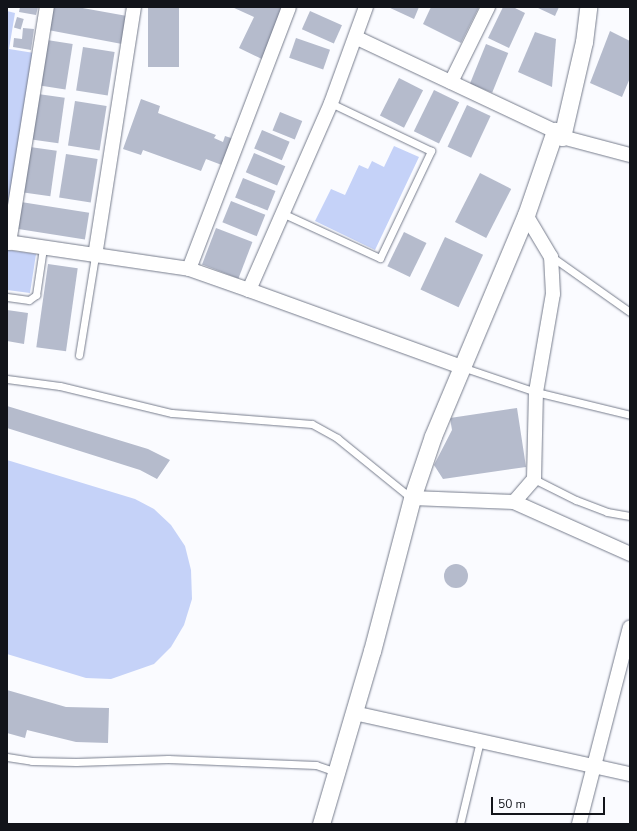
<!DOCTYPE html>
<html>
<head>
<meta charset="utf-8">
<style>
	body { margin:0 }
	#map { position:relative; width:637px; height:831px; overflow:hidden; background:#fafbff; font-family:"Nunito Sans",sans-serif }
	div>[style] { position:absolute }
	.green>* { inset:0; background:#c5d2f8 }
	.building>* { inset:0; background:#b5bbcc; transform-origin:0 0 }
	.round { border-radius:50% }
	.roads { filter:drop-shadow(0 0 1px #767c8c) drop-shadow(0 0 1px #767c8c) }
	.service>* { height:7px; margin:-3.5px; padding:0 3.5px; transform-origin:3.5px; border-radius:3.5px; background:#fff }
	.minor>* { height:14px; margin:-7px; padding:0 7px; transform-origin:7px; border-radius:7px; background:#fff }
	.tertiary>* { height:17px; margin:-8.5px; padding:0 8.5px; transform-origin:8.5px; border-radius:8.5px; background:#fff }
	span { translate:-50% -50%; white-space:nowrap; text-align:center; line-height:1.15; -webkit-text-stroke:3px #fafbff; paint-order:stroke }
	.frame { position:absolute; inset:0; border:8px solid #12141a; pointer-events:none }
	.scale { position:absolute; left:491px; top:797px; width:114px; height:18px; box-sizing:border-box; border:2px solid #12141a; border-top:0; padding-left:5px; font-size:12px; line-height:14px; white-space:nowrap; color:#12141a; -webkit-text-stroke:3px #fafbff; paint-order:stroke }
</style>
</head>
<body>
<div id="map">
	<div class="green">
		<div style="clip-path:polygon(7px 11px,15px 13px,9px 49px,34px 53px,7px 223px)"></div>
		<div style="clip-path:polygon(394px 146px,419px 157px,375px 250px,315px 221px,331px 189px,345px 195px,359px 165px,368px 169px,372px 161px,384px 167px)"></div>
		<div style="clip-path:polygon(7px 250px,36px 254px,30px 293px,7px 290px)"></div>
		<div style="clip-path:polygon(7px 460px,135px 499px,154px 509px,171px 525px,185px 546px,191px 570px,192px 599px,184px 625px,171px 647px,154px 664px,111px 679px,86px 678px,7px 654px)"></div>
	</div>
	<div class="building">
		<div style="clip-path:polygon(20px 7px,38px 7px,36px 15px,19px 12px)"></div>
		<div style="clip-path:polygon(53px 7px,77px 7px,127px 16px,122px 44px,48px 30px)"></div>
		<div style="left:148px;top:7px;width:31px;height:60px"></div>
		<div style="clip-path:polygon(232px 7px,279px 7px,287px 11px,264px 60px,239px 48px,254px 17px)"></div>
		<div style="clip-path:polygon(388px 7px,419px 7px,414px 19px)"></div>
		<div style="clip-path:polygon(431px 7px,479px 7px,461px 43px,423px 24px)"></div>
		<div style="clip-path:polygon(503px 7px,513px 7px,525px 13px,509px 48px,488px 38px)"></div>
		<div style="clip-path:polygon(536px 7px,559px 7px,555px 16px)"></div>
		<div style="left:310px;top:11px;width:35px;height:20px;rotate:24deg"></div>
		<div style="left:17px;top:17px;width:7px;height:11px;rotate:16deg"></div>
		<div style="clip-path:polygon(23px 28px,34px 29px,31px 50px,13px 47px,14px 38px,22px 39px)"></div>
		<div style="clip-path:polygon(610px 31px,630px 41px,630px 78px,622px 97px,590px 83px)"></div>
		<div style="clip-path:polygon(535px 32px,556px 39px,552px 87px,518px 72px)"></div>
		<div style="left:296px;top:38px;width:36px;height:21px;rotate:19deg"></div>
		<div style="left:47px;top:40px;width:26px;height:46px;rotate:9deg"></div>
		<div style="left:486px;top:44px;width:24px;height:43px;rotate:22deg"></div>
		<div style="left:83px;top:47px;width:32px;height:44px;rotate:9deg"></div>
		<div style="left:399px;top:78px;width:27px;height:42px;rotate:27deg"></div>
		<div style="left:434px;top:90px;width:28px;height:46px;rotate:26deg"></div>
		<div style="left:38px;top:94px;width:27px;height:46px;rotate:8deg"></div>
		<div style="clip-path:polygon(141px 99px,160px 106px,158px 113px,216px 135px,214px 138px,223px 142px,225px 136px,237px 140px,227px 167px,206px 159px,201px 171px,143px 150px,141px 155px,123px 149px)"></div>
		<div style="left:75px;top:101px;width:32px;height:45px;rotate:9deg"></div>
		<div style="left:467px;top:105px;width:26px;height:46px;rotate:25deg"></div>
		<div style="left:280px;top:112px;width:24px;height:20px;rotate:22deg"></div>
		<div style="left:262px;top:130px;width:30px;height:20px;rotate:23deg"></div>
		<div style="left:30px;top:147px;width:27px;height:46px;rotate:8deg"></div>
		<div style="left:254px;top:153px;width:34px;height:21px;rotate:23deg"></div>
		<div style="left:66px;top:154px;width:32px;height:44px;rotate:9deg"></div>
		<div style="left:480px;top:173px;width:35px;height:55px;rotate:27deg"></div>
		<div style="left:243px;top:178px;width:35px;height:21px;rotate:22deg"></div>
		<div style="left:231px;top:201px;width:37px;height:23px;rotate:22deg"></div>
		<div style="left:21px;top:202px;width:69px;height:27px;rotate:9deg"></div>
		<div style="left:216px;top:228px;width:39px;height:39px;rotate:21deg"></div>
		<div style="left:404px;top:232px;width:25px;height:38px;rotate:26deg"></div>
		<div style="left:445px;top:237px;width:42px;height:58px;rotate:25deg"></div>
		<div style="left:48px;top:264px;width:30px;height:84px;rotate:8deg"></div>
		<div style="clip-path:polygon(7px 310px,28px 313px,24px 344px,7px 341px)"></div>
		<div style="clip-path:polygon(7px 406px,148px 449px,170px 460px,157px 479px,140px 470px,7px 428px)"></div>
		<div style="clip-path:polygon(517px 408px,526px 467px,443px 479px,434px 465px,452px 430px,450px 418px)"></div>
		<div class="round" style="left:444px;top:564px;width:24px;height:24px"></div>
		<div style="clip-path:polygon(7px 690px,66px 707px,109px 708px,108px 743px,76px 742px,27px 730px,25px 738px,7px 733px)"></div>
	</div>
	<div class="roads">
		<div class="service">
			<div style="left:282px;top:213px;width:108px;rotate:24.7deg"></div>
			<div style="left:380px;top:258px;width:119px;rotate:-64.5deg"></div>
			<div style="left:431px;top:151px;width:111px;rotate:-154.4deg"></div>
			<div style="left:552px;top:257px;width:95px;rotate:35.2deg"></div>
			<div style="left:7px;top:297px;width:22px;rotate:8deg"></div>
			<div style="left:29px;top:300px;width:9px;rotate:-36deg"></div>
			<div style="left:36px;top:295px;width:48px;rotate:-81.5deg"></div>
			<div style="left:79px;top:355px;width:100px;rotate:-80.8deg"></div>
			<div style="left:462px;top:367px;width:78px;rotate:18.7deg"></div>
			<div style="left:536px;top:392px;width:97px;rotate:13.7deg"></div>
			<div style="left:7px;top:379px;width:53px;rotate:7.5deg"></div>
			<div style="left:60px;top:386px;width:115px;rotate:13.6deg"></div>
			<div style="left:172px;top:413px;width:140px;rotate:4.5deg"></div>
			<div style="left:312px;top:424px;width:29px;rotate:29deg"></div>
			<div style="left:337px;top:438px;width:95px;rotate:39deg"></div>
			<div style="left:534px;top:479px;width:47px;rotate:26.6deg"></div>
			<div style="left:576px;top:500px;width:33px;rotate:21deg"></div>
			<div style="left:607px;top:512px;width:23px;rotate:10deg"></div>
			<div style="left:7px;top:757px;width:25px;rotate:9deg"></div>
			<div style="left:32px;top:761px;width:44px;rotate:1.3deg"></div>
			<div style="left:76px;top:762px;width:92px;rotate:-1.9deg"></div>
			<div style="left:168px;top:759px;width:148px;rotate:2.3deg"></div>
			<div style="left:316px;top:765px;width:21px;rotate:19deg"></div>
			<div style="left:460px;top:824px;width:85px;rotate:-76.5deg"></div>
		</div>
		<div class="minor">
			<div style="left:357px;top:38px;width:219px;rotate:25.2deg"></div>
			<div style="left:451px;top:82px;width:84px;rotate:-63.7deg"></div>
			<div style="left:562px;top:137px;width:70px;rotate:14.8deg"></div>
			<div style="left:7px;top:242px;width:184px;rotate:8.4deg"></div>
			<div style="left:189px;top:269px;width:64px;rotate:19.3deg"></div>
			<div style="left:249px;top:290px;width:204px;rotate:-66.3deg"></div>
			<div style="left:331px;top:103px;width:102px;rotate:-70deg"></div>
			<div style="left:9px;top:243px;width:239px;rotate:-80.9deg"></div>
			<div style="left:95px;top:256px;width:252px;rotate:-81.1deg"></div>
			<div style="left:189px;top:269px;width:280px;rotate:-69.1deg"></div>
			<div style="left:249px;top:290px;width:226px;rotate:19.9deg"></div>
			<div style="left:412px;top:498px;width:102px;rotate:2.2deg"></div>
			<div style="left:514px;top:502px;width:127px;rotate:24.1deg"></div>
			<div style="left:514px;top:502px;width:30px;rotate:-49deg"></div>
			<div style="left:534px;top:479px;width:87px;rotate:-88.7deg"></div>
			<div style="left:536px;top:392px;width:99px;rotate:-80.2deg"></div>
			<div style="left:553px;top:294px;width:37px;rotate:-93deg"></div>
			<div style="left:551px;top:257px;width:49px;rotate:-120.8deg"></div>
			<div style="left:354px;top:713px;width:283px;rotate:12.5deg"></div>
			<div style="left:579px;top:824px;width:203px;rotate:-75.5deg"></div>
		</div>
		<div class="tertiary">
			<div style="left:321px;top:824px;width:180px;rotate:-73.6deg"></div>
			<div style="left:372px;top:651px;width:158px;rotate:-75.3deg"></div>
			<div style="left:412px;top:498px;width:65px;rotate:-71.3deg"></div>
			<div style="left:433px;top:436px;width:240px;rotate:-67.2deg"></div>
			<div style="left:526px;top:215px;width:89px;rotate:-71deg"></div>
			<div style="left:555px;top:131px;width:9px;rotate:41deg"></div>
			<div style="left:562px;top:137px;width:98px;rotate:-77deg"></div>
			<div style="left:584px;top:42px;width:35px;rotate:-83deg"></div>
		</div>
	</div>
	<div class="frame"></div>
	<div class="scale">50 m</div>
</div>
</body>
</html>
